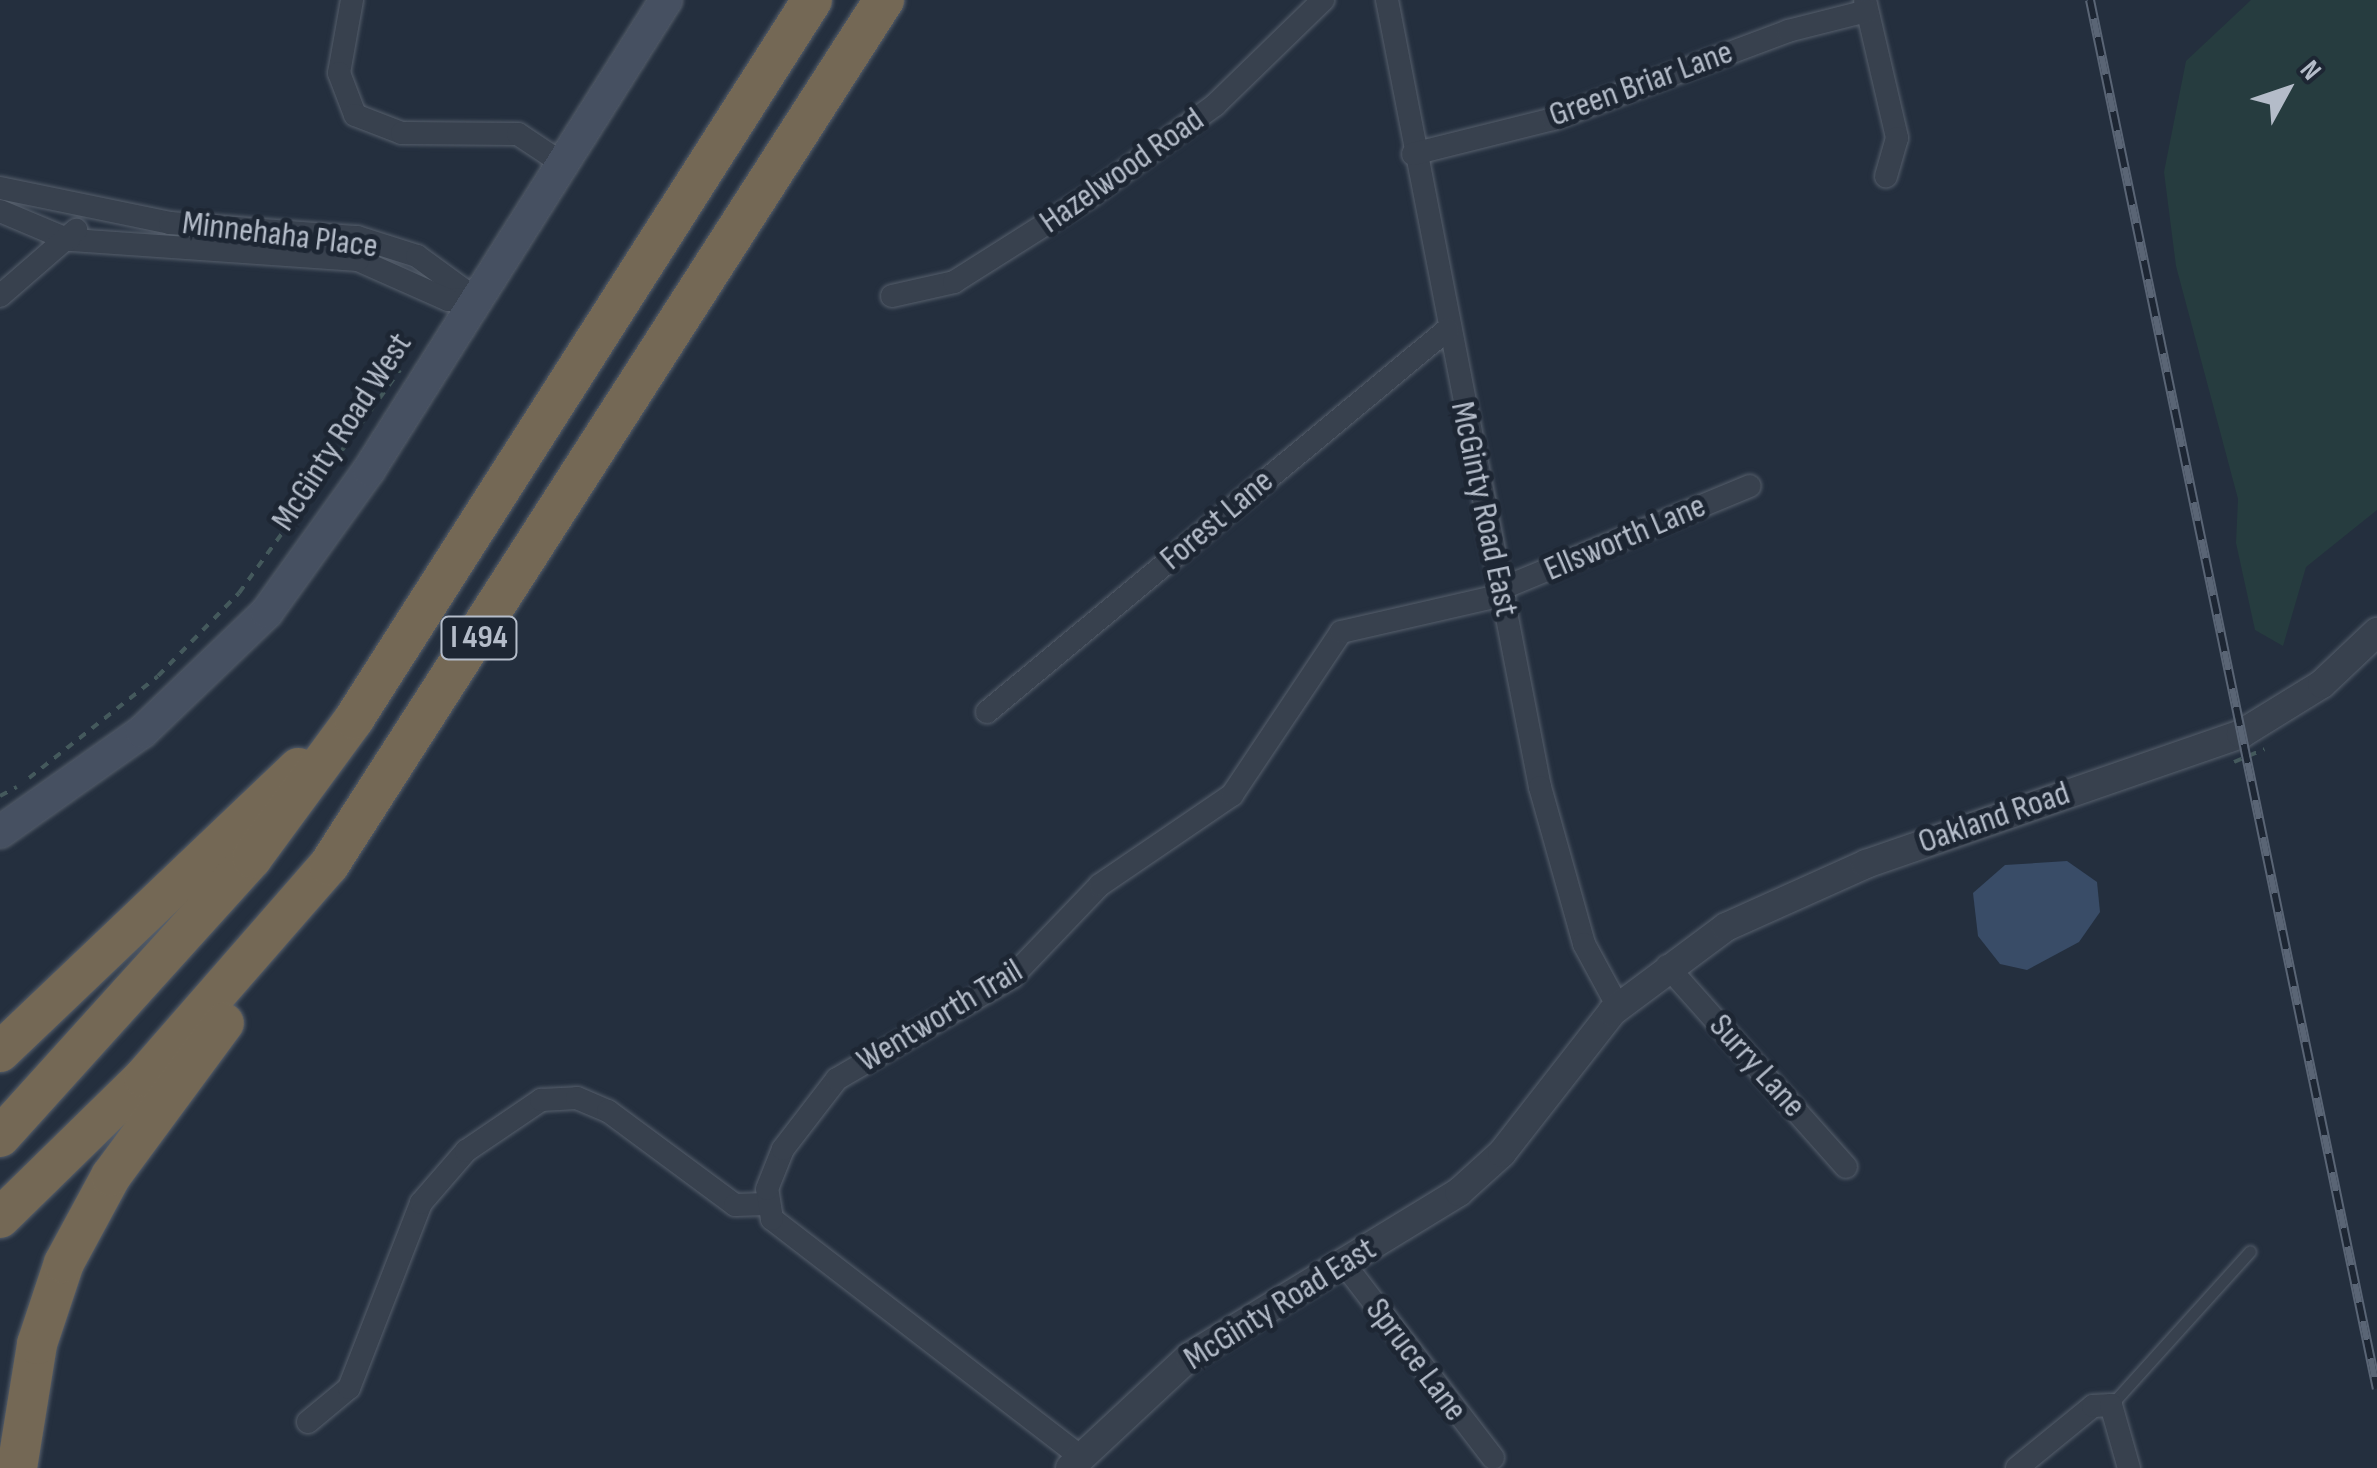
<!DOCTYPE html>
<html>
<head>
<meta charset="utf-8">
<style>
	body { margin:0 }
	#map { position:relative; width:2377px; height:1468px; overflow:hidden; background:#242f3e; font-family:"Sofia Sans Condensed",sans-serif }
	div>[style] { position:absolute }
	.green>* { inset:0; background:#263c3f }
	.water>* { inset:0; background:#394c67 }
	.path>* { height:4px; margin-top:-2px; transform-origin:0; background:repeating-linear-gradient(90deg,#44595c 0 8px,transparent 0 16px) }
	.roads { filter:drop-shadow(0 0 2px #565f6c) drop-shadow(0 0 2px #565f6c) }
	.service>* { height:11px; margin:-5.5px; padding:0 5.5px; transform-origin:5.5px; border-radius:5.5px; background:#38414e }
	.minor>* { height:22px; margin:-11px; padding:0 11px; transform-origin:11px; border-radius:11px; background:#38414e }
	.tertiary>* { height:28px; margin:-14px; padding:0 14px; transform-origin:14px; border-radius:14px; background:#38414e }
	.secondary>* { height:32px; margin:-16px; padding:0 16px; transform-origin:16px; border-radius:16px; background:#465061 }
	.motorway>* { height:40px; margin:-20px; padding:0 20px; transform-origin:20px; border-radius:20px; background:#746855 }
	.rail>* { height:10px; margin-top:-5px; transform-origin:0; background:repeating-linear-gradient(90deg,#1d2633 0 19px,#5a6575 0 38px); box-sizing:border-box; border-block:2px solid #5a6575 }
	span { translate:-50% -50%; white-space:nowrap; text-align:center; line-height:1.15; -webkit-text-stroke:10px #1d2633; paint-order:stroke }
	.shield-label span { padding:2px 8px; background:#1d2633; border:2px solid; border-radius:8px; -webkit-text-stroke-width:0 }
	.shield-label { font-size:32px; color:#b4bcc9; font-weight:700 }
	.street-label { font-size:35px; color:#b4bcc9 }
	.north { position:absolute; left:2237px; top:40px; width:100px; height:100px; -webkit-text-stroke:8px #1d2633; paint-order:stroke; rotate:50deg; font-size:28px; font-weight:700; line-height:40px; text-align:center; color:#b4bcc9 }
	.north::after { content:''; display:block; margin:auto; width:35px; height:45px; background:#b4bcc9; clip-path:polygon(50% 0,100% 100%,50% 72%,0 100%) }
</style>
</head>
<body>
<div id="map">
	<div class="green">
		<div style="clip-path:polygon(2251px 0,2377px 0,2377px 510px,2306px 567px,2283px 646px,2255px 630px,2236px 543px,2238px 499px,2176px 266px,2164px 172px,2186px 61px)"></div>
	</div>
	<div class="water">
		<div style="clip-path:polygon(2067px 861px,2097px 882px,2100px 912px,2079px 942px,2027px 970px,2000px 964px,1978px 936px,1973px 893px,2005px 865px)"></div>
	</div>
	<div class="path">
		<div style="left:2234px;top:762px;width:33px;rotate:-23deg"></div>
		<div style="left:29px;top:778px;width:164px;rotate:-38.3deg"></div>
		<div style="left:158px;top:676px;width:116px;rotate:-45.7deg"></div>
		<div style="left:239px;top:593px;width:275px;rotate:-54.2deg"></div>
		<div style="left:0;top:796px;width:19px;rotate:-28deg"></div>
	</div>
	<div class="roads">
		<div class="service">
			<div style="left:2111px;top:1405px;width:207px;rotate:-47.9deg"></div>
		</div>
		<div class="minor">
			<div style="left:352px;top:0;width:74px;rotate:100.1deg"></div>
			<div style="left:339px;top:73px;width:45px;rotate:69.1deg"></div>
			<div style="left:355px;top:115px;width:50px;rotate:21deg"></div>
			<div style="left:402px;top:133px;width:116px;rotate:0.5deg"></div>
			<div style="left:518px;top:134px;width:54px;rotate:33.7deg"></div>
			<div style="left:1387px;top:0;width:802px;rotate:79deg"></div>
			<div style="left:1540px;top:787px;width:163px;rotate:74.3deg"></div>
			<div style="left:1584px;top:944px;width:72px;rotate:61.6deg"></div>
			<div style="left:1865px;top:0;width:142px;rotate:76.9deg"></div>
			<div style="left:1897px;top:138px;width:40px;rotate:106deg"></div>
			<div style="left:1413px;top:154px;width:144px;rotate:-14deg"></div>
			<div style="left:1553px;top:119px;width:251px;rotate:-20.5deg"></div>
			<div style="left:1788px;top:31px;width:81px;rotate:-14.2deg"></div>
			<div style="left:0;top:188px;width:174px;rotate:11.6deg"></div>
			<div style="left:170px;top:223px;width:188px;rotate:4.3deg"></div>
			<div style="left:357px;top:237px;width:63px;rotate:17.6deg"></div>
			<div style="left:417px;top:256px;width:73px;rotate:36.1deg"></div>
			<div style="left:476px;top:299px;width:28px;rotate:178deg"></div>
			<div style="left:448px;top:300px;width:98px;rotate:-156deg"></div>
			<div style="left:358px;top:260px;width:290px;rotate:-176deg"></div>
			<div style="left:69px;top:240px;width:75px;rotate:-157.2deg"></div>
			<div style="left:0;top:296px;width:101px;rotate:-41deg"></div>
			<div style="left:892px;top:296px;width:64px;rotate:-12.7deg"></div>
			<div style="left:954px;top:282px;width:165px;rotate:-32.3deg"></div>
			<div style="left:1093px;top:194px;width:151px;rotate:-36.1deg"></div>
			<div style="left:1215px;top:105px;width:151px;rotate:-44.2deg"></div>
			<div style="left:1501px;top:589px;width:269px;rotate:-22.5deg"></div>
			<div style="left:987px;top:712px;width:599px;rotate:-39.72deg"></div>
			<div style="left:1667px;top:966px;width:269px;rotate:48.3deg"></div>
			<div style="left:1342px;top:1261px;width:248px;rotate:52.5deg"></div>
			<div style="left:308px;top:1422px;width:53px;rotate:-39.7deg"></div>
			<div style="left:349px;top:1388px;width:199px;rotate:-68.7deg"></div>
			<div style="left:421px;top:1203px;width:69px;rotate:-49.1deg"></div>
			<div style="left:466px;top:1151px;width:91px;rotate:-34.2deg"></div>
			<div style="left:541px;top:1100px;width:36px;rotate:-3deg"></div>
			<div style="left:577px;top:1098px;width:34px;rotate:23deg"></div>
			<div style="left:608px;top:1111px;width:158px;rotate:36.5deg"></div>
			<div style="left:735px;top:1205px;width:31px;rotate:-2deg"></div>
			<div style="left:1081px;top:1457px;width:390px;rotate:-142.4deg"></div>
			<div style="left:772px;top:1219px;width:30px;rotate:-99deg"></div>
			<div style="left:767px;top:1189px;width:43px;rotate:-68.2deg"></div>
			<div style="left:783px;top:1149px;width:88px;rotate:-52.4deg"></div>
			<div style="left:837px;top:1079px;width:203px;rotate:-30.2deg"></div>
			<div style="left:1012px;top:977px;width:127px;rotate:-46.3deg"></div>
			<div style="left:1100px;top:885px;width:160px;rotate:-34.3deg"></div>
			<div style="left:1232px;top:795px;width:196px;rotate:-56.2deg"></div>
			<div style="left:1341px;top:632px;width:165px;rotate:-12.9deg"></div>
			<div style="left:2017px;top:1468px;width:98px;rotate:-39.2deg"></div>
			<div style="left:2093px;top:1406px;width:18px;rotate:-3deg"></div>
			<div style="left:2111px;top:1405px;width:66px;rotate:74.1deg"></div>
		</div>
		<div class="tertiary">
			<div style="left:1070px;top:1468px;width:163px;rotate:-43deg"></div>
			<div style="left:1189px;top:1357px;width:316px;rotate:-31.4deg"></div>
			<div style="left:1459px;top:1192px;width:58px;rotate:-42.2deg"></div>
			<div style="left:1502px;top:1153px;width:179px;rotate:-52deg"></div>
			<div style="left:1612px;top:1012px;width:142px;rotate:-36.7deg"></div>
			<div style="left:1726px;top:927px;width:154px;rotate:-24.2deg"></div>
			<div style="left:1866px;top:864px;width:397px;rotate:-19.1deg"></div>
			<div style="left:2241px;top:734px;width:95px;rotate:-31.7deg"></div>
			<div style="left:2322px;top:684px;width:76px;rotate:-43.4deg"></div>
		</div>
		<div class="secondary">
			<div style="left:0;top:832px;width:174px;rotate:-35.2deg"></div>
			<div style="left:142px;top:732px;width:173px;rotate:-43.8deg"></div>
			<div style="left:267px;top:612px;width:175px;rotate:-54.3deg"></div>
			<div style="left:369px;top:470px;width:556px;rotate:-57.71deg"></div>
		</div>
		<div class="motorway">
			<div style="left:0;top:1052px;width:412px;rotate:-43.6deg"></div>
			<div style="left:0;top:1137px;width:376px;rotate:-47.9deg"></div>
			<div style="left:252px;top:858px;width:172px;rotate:-53.7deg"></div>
			<div style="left:354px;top:719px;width:852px;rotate:-57.5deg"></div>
			<div style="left:0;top:1218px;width:202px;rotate:-44.4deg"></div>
			<div style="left:144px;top:1077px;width:281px;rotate:-48.9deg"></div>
			<div style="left:329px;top:865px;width:1028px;rotate:-57.32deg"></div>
			<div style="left:17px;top:1468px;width:126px;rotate:-80.8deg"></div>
			<div style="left:37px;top:1344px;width:85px;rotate:-71.6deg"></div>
			<div style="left:64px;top:1263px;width:99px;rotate:-61.6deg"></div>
			<div style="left:111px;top:1176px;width:190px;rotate:-53.6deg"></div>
		</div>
	</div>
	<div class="rail">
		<div style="left:2090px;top:0;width:1418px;rotate:78.33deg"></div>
	</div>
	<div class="shield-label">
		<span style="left:479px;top:638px">I 494</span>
	</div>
	<div class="street-label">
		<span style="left:1641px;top:84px;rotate:-20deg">Green Briar Lane</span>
		<span style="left:1122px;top:171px;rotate:-35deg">Hazelwood Road</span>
		<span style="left:280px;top:235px;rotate:7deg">Minnehaha Place</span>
		<span style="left:342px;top:432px;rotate:-57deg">McGinty Road West</span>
		<span style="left:1484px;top:509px;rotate:78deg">McGinty Road East</span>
		<span style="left:1217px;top:520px;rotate:-40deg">Forest Lane</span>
		<span style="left:1625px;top:538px;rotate:-23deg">Ellsworth Lane</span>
		<span style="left:1994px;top:818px;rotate:-19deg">Oakland Road</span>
		<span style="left:940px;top:1016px;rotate:-31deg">Wentworth Trail</span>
		<span style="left:1757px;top:1066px;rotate:48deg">Surry Lane</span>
		<span style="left:1280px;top:1304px;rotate:-32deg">McGinty Road East</span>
		<span style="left:1416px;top:1360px;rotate:53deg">Spruce Lane</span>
	</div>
	<div class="north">N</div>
</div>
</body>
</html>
